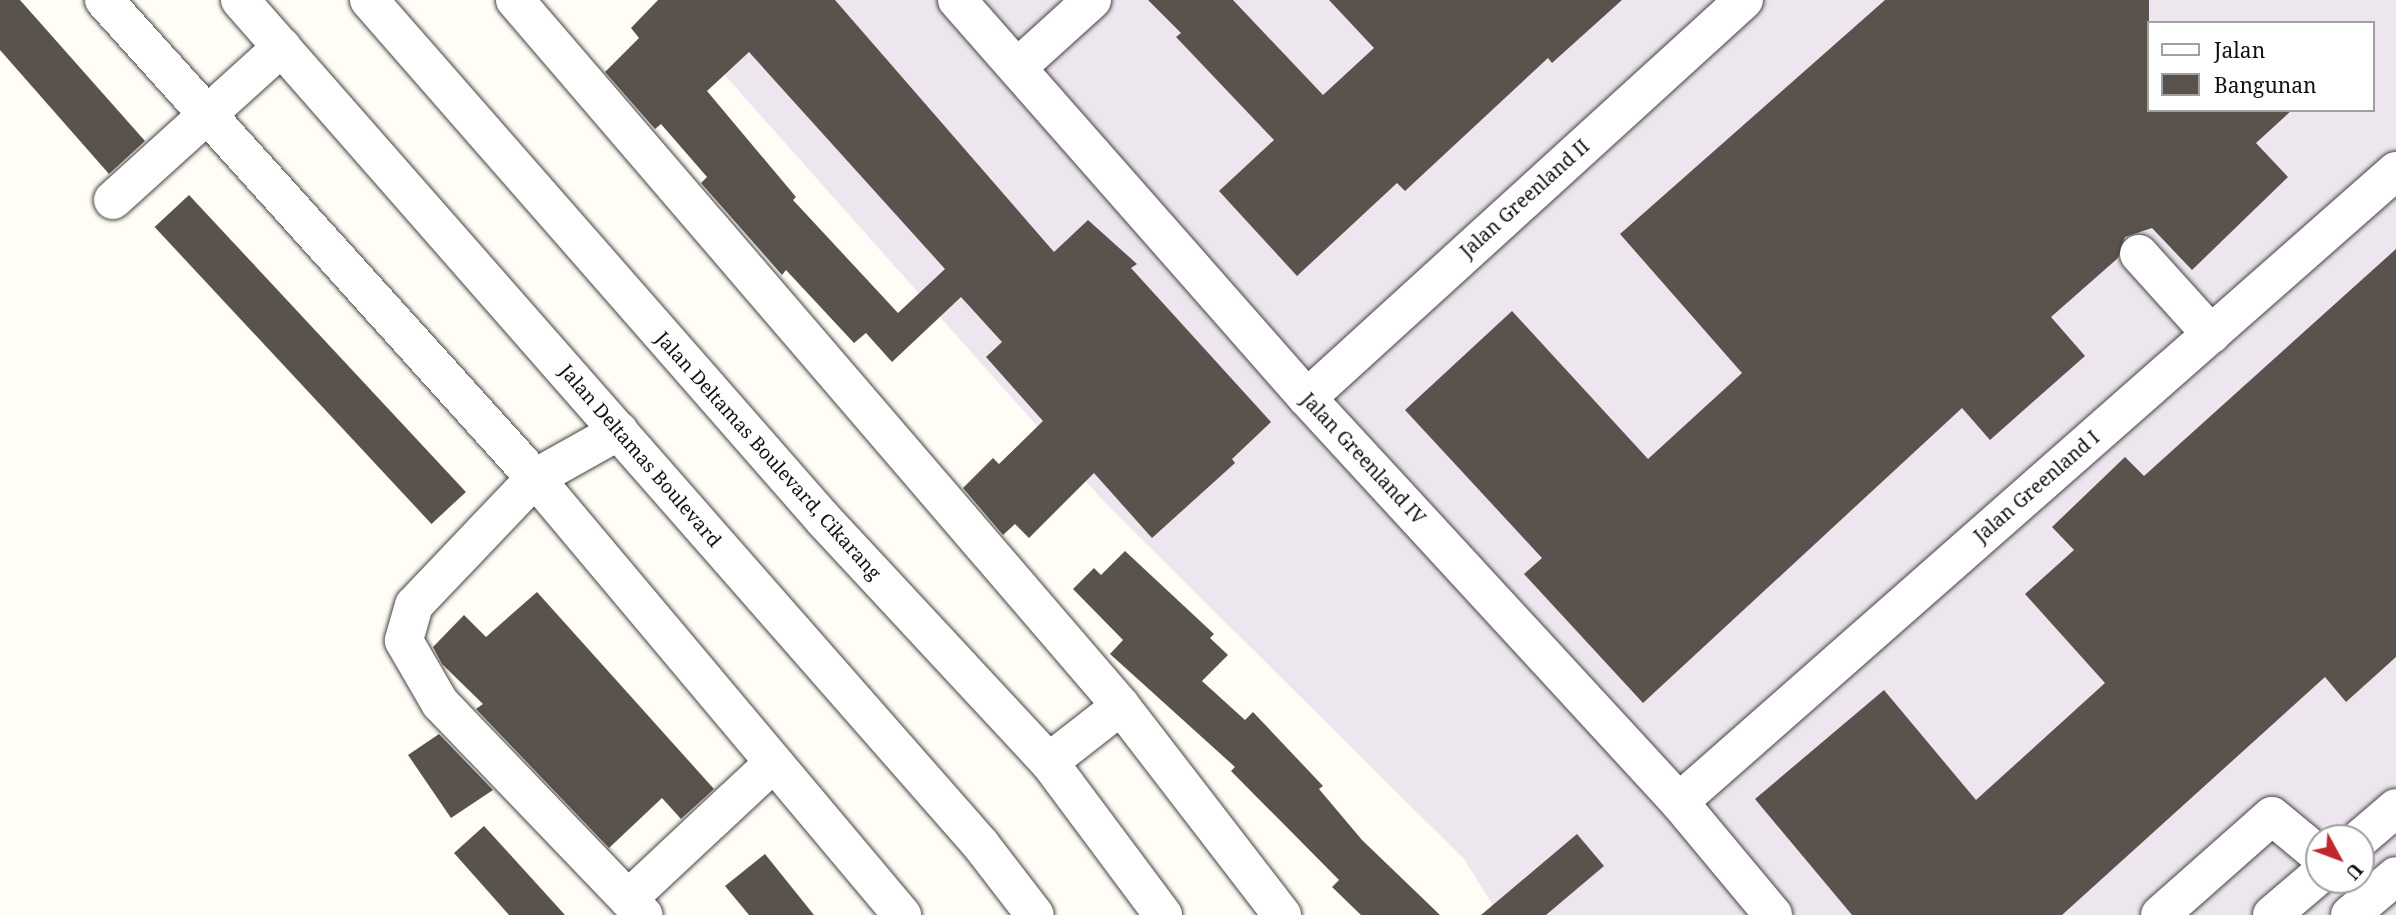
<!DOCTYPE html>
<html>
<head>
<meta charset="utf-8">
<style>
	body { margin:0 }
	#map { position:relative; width:2396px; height:915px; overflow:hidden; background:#fffdf5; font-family:"Noto Serif",serif }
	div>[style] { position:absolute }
	.industrial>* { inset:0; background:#eee6ef }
	.building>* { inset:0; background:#5a524d; transform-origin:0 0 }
	.roads { filter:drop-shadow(0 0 2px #444) drop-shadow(0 0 2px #444) }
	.minor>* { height:38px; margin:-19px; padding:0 19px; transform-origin:19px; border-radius:19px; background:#fff }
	span { translate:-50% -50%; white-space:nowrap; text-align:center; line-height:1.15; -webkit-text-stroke:7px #fff; paint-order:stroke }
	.street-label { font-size:19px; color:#111 }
	.legend { position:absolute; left:2147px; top:21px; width:228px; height:91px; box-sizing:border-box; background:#fff; border:2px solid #a0a0a0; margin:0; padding:9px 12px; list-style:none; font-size:21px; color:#111 }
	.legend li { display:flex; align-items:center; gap:14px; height:35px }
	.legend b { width:35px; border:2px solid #a0a0a0 }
	.north { position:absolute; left:2305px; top:824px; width:70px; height:70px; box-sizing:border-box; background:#fff; border:2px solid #a0a0a0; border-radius:50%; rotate:131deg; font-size:19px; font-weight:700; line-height:28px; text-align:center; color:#111 }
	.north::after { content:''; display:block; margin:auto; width:24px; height:32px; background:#c4262e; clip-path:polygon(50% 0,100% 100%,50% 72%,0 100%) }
</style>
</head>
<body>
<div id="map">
	<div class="industrial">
		<div style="clip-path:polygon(evenodd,658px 0,2396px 0,2396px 915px,1499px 915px,1464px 859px,1108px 506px,658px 0,2149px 23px,2373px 23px,2373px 110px,2149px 110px,2149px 23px,658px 0,2319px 838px,2361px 838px,2361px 880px,2319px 880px,2319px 838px)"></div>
	</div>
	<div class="building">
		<div style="clip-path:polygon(0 0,20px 0,145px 141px,109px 174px,0 50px)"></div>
		<div style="clip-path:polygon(evenodd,658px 0,835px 0,1054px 252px,1088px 220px,1137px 264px,1131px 268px,1271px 422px,1232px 459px,1235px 463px,1152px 538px,1094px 473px,1029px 538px,1015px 524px,1003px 535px,963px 488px,993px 458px,999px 464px,1043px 421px,986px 357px,1002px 342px,961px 297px,892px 362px,866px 333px,854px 343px,786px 270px,782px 275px,701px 183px,707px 177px,661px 124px,655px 129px,605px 72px,639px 38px,631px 28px,658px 0,749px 52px,945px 269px,898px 313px,793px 200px,796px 197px,707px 91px,749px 52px)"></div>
		<div style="clip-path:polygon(1148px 0,1233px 0,1323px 95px,1374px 48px,1329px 0,1622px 0,1552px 63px,1548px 58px,1405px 191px,1397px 183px,1297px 276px,1219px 191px,1274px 140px,1176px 37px,1181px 33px)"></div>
		<div style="clip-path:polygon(1885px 0,2149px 0,2149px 110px,2292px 110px,2256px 143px,2288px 177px,2192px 270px,2152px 228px,2125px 237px,2118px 258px,2051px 317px,2085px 356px,1990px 440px,1962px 408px,1643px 703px,1524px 574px,1542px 558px,1405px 410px,1512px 311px,1648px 459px,1742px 373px,1620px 234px)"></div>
		<div style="left:189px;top:195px;width:406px;height:47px;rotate:47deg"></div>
		<div style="clip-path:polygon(2396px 249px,2396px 657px,2346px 702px,2325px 677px,2062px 915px,1852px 915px,1755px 799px,1884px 690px,1976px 800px,2105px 683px,2025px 594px,2074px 550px,2052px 527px,2125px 457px,2144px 476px)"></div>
		<div style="clip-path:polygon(1125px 551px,1214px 634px,1210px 638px,1228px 655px,1202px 681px,1245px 720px,1253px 712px,1323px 786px,1319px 789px,1362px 840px,1440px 915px,1361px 915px,1332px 887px,1339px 880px,1231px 771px,1235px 767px,1110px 654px,1123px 640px,1073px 589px,1094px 568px,1101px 575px)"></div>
		<div style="clip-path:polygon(537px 592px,714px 789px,681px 819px,662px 798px,609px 848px,476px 709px,483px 704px,442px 664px,433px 647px,464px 615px,486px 637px)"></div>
		<div style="clip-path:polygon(439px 734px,493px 790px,451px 818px,408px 755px)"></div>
		<div style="clip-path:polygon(484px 826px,565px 915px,509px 915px,454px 853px)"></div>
		<div style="clip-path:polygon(1577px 834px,1604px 866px,1546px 915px,1481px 915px)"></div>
		<div style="clip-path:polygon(765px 854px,814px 915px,749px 915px,725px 886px)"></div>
	</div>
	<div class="roads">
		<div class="minor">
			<div style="left:104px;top:0;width:644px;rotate:47.96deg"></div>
			<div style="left:535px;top:478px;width:571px;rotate:49.98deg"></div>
			<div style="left:240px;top:0;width:1124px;rotate:48.75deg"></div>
			<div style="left:981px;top:845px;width:88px;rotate:52.4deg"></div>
			<div style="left:369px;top:0;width:690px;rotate:48.82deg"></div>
			<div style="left:823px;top:519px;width:332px;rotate:47.1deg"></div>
			<div style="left:1049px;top:762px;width:191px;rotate:53.3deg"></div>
			<div style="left:515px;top:0;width:930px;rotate:49.36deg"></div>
			<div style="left:1121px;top:706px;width:264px;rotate:52.4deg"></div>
			<div style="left:957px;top:0;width:530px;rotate:48.67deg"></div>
			<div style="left:1307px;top:398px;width:549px;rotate:47.36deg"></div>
			<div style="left:1679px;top:802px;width:147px;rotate:50.2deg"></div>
			<div style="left:1018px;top:67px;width:100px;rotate:-42.2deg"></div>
			<div style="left:113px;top:200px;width:228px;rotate:-42.2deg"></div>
			<div style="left:2139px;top:254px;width:108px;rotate:48deg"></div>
			<div style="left:1307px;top:398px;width:591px;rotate:-42.33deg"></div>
			<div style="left:619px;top:431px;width:96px;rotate:150.8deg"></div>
			<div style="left:535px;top:478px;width:175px;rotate:133.6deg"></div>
			<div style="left:414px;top:605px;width:37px;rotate:106deg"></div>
			<div style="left:404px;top:641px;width:72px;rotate:59.9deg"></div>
			<div style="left:440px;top:703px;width:294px;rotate:46.2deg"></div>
			<div style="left:1049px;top:762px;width:91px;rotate:-37.9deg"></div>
			<div style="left:1679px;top:802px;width:955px;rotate:-41.35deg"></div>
			<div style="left:2361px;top:838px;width:46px;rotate:-40.6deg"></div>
			<div style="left:628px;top:899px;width:196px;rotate:-43.1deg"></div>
			<div style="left:2160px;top:915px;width:149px;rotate:-41.5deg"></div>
			<div style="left:2272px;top:816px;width:61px;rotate:39.7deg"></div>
			<div style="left:2272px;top:915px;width:62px;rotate:-40.4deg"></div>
			<div style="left:2350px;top:915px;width:60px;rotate:-40.3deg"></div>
		</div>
	</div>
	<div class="street-label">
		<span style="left:1525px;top:199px;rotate:-42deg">Jalan Greenland II</span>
		<span style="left:640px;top:456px;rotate:49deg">Jalan Deltamas Boulevard</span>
		<span style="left:768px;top:456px;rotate:48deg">Jalan Deltamas Boulevard, Cikarang</span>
		<span style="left:1363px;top:459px;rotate:47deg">Jalan Greenland IV</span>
		<span style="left:2037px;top:487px;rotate:-41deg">Jalan Greenland I</span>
	</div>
	<ul class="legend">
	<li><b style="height:9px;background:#fff"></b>Jalan</li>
	<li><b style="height:19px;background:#5a524d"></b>Bangunan</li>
	</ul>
	<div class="north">U</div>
</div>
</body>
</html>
